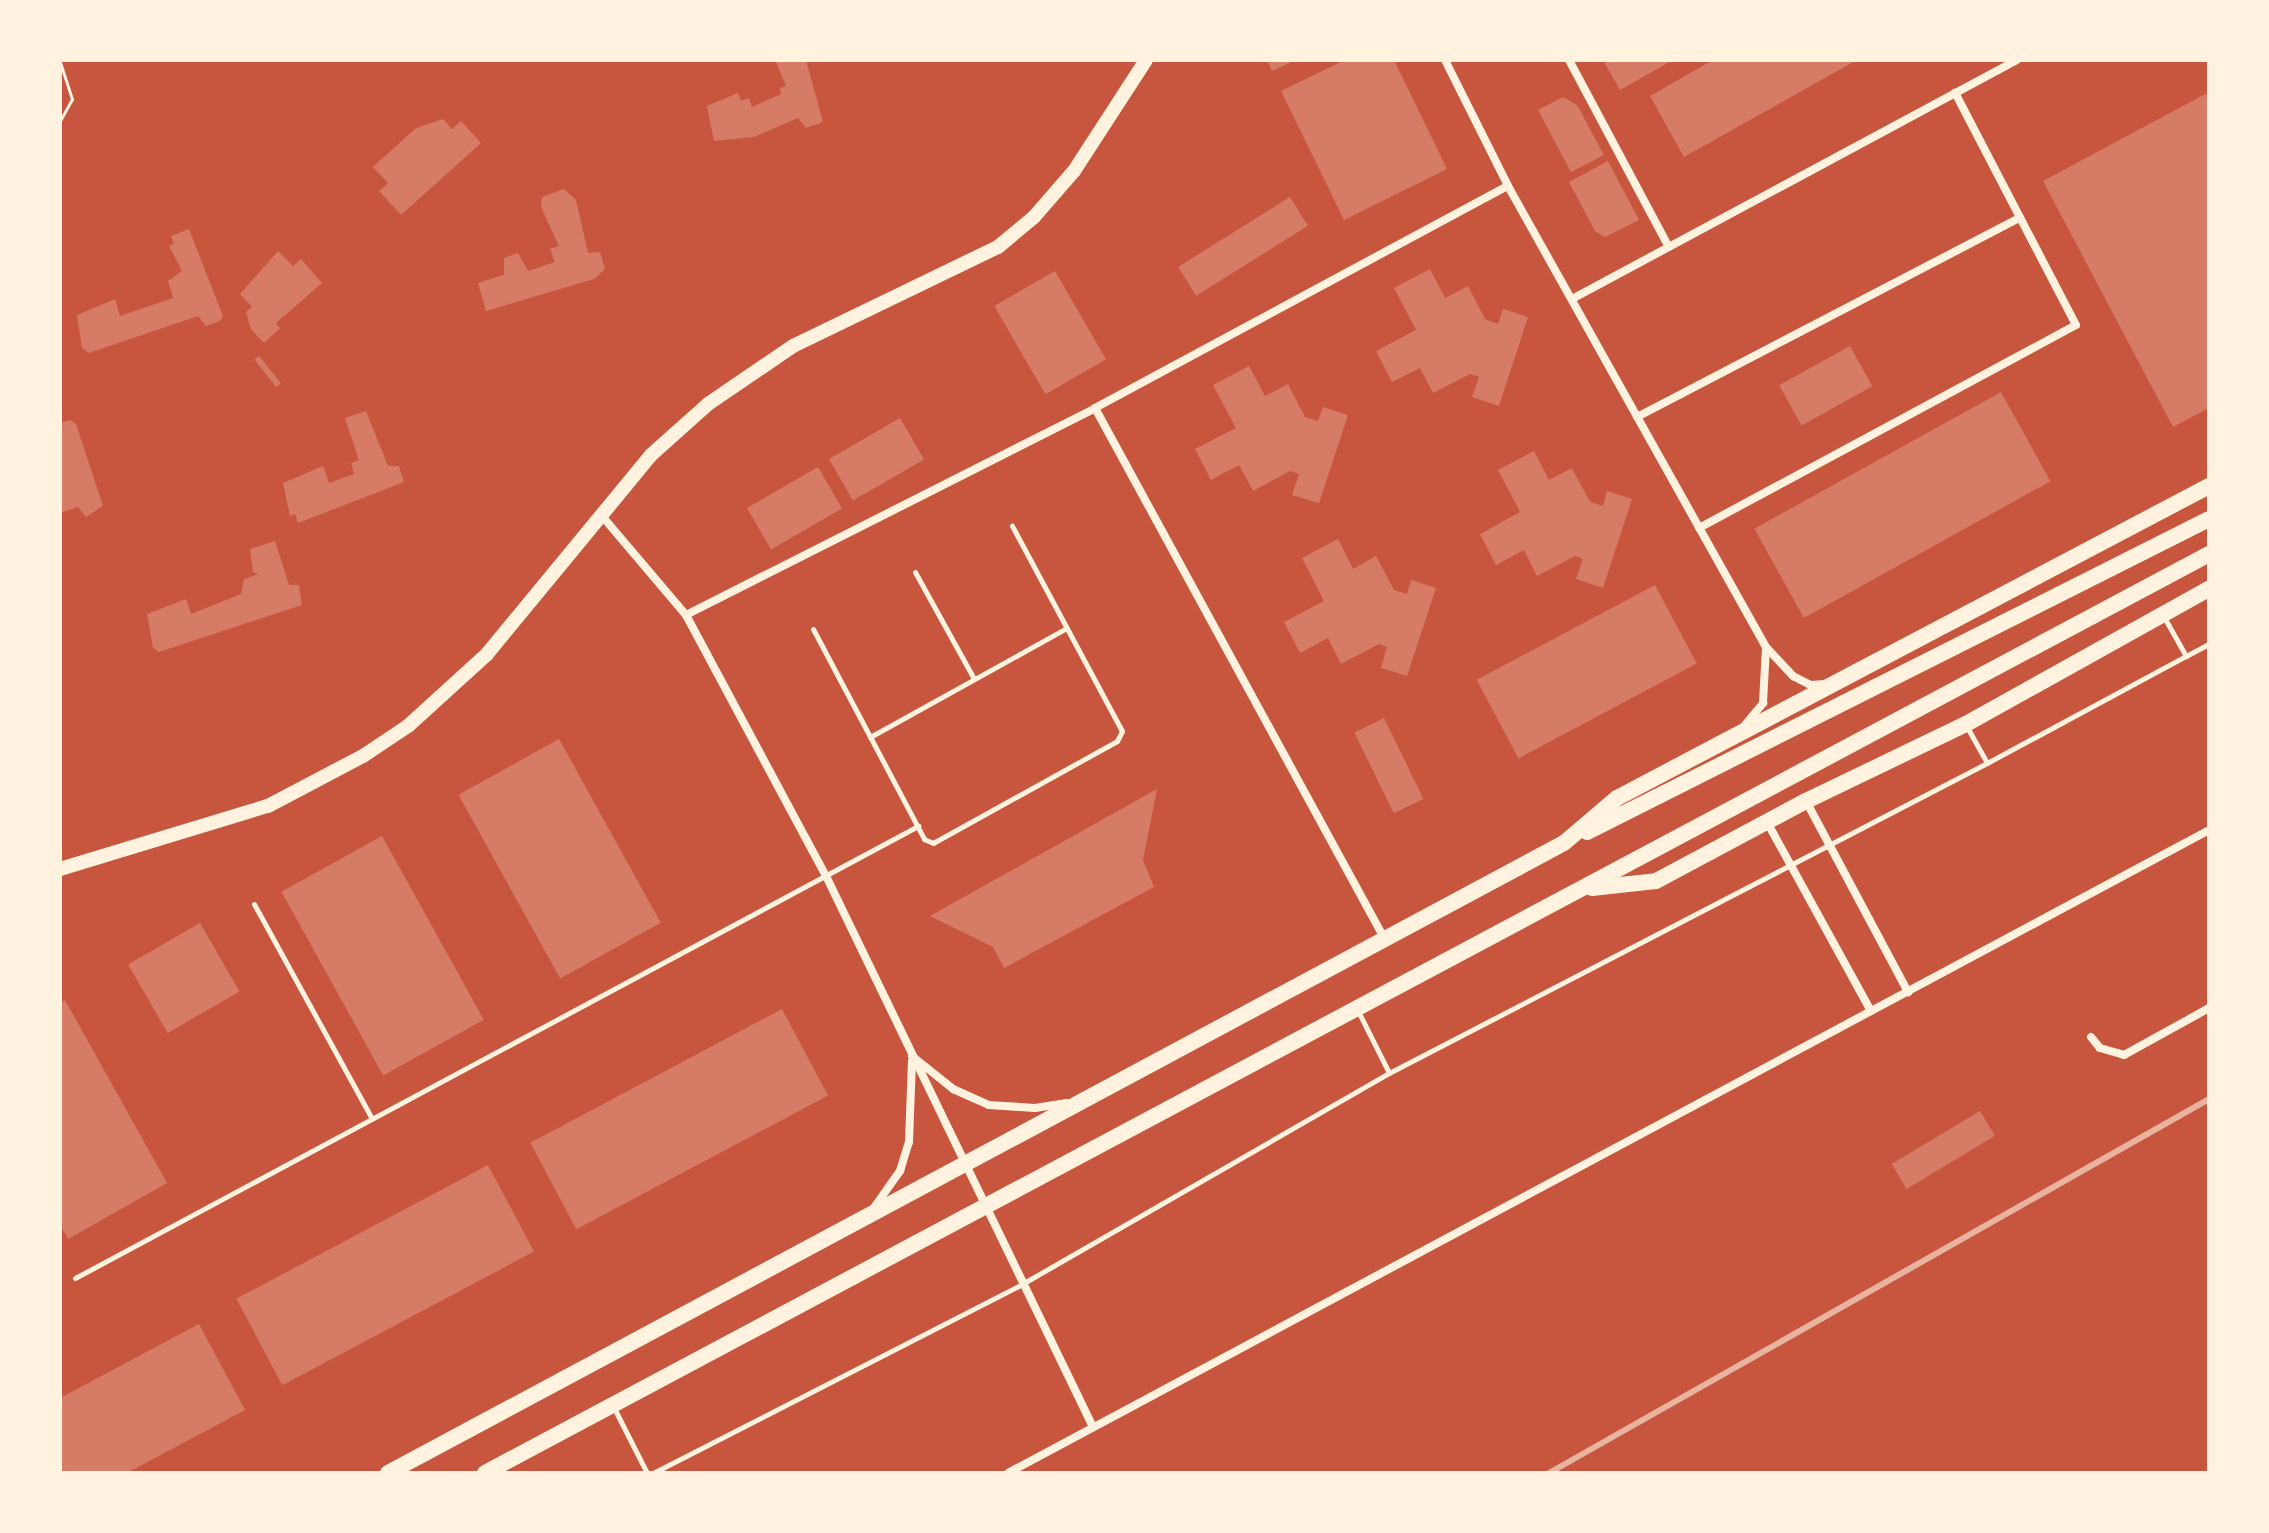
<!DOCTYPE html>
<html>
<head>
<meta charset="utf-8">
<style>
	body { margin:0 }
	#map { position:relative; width:2269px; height:1533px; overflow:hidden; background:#c8553d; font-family:Merriweather,serif }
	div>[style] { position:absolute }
	.building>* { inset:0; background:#d67c66; transform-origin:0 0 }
	.path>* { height:3px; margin:-1.5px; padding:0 1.5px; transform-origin:1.5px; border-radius:1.5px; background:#fff3e0 }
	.service>* { height:5px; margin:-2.5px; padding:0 2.5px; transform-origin:2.5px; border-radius:2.5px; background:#fff3e0 }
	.minor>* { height:8px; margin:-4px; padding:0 4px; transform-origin:4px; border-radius:4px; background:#fff3e0 }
	.secondary>* { height:14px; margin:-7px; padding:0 7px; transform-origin:7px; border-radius:7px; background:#fff3e0 }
	.primary>* { height:16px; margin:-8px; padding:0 8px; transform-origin:8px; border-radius:8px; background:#fff3e0 }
	.rail>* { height:6px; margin:-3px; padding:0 3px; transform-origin:3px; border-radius:3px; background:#e9b49f }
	span { translate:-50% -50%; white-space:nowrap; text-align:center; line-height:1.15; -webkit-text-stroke:8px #fff3e0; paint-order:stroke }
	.frame { position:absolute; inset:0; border:62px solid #fff3e0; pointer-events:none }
</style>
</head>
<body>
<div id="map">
	<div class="building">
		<div style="clip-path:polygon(775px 60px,806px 60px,823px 122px,806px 128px,798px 118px,754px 137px,714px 141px,707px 106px,738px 93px,741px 101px,749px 98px,752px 107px,781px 94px,780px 88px,786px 86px)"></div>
		<div style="clip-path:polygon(1267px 60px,1296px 60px,1272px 71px)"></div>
		<div style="clip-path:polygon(1345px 60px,1394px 60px,1447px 169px,1344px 220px,1281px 91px)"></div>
		<div style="clip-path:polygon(1603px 60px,1673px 60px,1620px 90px)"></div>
		<div style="clip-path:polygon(1713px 60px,1857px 60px,1684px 157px,1650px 96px)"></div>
		<div style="clip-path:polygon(2209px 92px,2209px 408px,2173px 427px,2043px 181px)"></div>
		<div style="clip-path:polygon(1563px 97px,1577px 105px,1604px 155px,1571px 172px,1538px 110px)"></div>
		<div style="clip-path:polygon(443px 119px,452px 129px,461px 121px,481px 143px,401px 215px,379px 191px,388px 183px,373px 167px,416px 128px)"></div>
		<div style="clip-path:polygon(1608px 161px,1639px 220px,1605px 237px,1595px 231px,1569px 182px)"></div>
		<div style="clip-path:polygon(564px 189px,576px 200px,588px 253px,600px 252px,605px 269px,594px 279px,486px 311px,478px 283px,504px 275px,504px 258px,518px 253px,528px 271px,555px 262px,550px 249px,559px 246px,541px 207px,542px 197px)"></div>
		<div style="left:1290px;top:197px;width:34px;height:132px;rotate:58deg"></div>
		<div style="clip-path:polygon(189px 229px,223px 316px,220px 321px,206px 326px,198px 316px,89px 353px,82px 348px,77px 315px,115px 299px,120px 316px,173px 298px,168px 281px,182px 271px,169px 246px,174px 244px,171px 236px)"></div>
		<div style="clip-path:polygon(278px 251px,293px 266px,301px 259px,322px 283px,276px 323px,280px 328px,264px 343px,251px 329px,246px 312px,252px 307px,240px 294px)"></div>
		<div style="clip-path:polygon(1430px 269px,1445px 298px,1468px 286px,1485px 319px,1498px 324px,1503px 309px,1528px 317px,1499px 406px,1472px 397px,1479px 377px,1470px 374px,1433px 393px,1420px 368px,1392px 382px,1376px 351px,1416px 330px,1394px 288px)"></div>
		<div style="left:1055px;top:271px;width:102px;height:70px;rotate:60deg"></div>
		<div style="left:1850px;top:346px;width:46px;height:81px;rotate:61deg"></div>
		<div style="left:259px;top:356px;width:35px;height:6px;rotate:51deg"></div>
		<div style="clip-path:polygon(1249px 366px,1265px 396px,1288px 384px,1305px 417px,1318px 421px,1323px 407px,1348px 415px,1319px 503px,1292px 495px,1299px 474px,1290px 471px,1253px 491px,1239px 465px,1211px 480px,1195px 449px,1236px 428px,1213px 385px)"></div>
		<div style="left:2001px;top:392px;width:102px;height:282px;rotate:61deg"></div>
		<div style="clip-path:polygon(366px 411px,388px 466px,399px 466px,404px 482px,298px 523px,295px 514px,290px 516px,283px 483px,323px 466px,329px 483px,354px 474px,351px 463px,359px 460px,345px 418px)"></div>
		<div style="left:900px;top:418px;width:48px;height:82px;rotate:60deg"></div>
		<div style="clip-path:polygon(70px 420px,76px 424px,103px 506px,86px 517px,78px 507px,60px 513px,60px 423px)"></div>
		<div style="clip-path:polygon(1534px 451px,1549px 480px,1572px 468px,1590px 502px,1603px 506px,1607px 491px,1632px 499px,1603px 588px,1576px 579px,1583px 559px,1575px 556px,1537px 576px,1524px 550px,1496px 565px,1480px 534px,1520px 512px,1498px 470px)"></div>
		<div style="left:818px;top:467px;width:48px;height:82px;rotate:60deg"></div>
		<div style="clip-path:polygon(1338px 539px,1353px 569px,1376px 556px,1394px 590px,1407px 594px,1411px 580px,1436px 588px,1407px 676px,1381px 668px,1387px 647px,1379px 644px,1341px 664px,1328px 638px,1300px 653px,1284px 622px,1324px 601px,1302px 558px)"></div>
		<div style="clip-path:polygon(275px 541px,289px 585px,299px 585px,302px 605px,159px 652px,153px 648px,147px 614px,186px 599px,191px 614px,241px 594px,244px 579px,258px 574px,253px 572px,250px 549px)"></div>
		<div style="left:1655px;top:585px;width:89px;height:202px;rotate:62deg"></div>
		<div style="left:1384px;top:718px;width:90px;height:33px;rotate:64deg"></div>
		<div style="left:559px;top:739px;width:210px;height:115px;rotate:61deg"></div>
		<div style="clip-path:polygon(1157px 789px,1143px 860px,1154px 887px,1004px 968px,993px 947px,930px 916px)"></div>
		<div style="left:382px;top:836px;width:210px;height:115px;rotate:61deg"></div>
		<div style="left:200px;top:923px;width:79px;height:83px;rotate:60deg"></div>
		<div style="clip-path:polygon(65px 1000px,167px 1183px,68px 1239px,60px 1225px,60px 1003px)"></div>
		<div style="left:782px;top:1009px;width:98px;height:285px;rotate:62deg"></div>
		<div style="left:1980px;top:1111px;width:29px;height:103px;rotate:59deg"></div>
		<div style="left:488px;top:1165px;width:98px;height:285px;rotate:62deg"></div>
		<div style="clip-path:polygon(199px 1324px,245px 1410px,127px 1473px,60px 1473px,60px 1398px)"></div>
	</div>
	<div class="path">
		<div style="left:60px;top:62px;width:39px;rotate:72deg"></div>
		<div style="left:72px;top:99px;width:25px;rotate:119deg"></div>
	</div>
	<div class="service">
		<div style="left:915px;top:572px;width:122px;rotate:61.1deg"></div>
		<div style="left:2164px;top:617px;width:45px;rotate:60.6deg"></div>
		<div style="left:2186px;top:656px;width:26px;rotate:-28deg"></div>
		<div style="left:813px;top:629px;width:238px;rotate:62.1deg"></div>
		<div style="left:924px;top:839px;width:10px;rotate:24deg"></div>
		<div style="left:933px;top:843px;width:210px;rotate:-29deg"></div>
		<div style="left:1117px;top:741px;width:11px;rotate:-63deg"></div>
		<div style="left:1122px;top:731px;width:233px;rotate:-118.2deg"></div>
		<div style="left:1967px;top:727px;width:41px;rotate:60.9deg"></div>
		<div style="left:1987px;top:763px;width:226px;rotate:-28.3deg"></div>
		<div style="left:870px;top:737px;width:225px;rotate:-29deg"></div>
		<div style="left:254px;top:904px;width:245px;rotate:61.2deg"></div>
		<div style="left:1358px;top:1011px;width:69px;rotate:63.4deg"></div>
		<div style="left:1389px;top:1073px;width:674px;rotate:-27.4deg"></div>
		<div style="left:75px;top:1278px;width:957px;rotate:-28.2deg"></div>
		<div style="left:613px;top:1406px;width:75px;rotate:63.1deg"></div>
		<div style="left:653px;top:1473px;width:415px;rotate:-27.1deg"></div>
		<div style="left:1022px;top:1284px;width:423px;rotate:-29.9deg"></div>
	</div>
	<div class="minor">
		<div style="left:1445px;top:60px;width:141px;rotate:63.4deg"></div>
		<div style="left:1508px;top:186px;width:528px;rotate:60.77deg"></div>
		<div style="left:1766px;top:647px;width:40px;rotate:47deg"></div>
		<div style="left:1793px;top:676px;width:20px;rotate:27deg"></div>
		<div style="left:1811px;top:685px;width:14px;rotate:-4deg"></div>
		<div style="left:1569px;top:60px;width:212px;rotate:61.9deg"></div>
		<div style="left:1572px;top:299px;width:505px;rotate:-28.24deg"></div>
		<div style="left:1095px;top:408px;width:601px;rotate:61.39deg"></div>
		<div style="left:1637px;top:417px;width:432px;rotate:-27.5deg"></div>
		<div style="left:602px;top:516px;width:130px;rotate:49.7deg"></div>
		<div style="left:686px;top:615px;width:296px;rotate:61.8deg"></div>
		<div style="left:826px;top:876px;width:612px;rotate:64.15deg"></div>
		<div style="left:1699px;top:528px;width:428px;rotate:-28.3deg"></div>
		<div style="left:2076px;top:325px;width:262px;rotate:-117.5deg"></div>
		<div style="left:686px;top:615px;width:458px;rotate:-26.8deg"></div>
		<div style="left:1095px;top:408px;width:469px;rotate:-28.3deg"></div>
		<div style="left:1744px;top:726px;width:30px;rotate:-50deg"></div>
		<div style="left:1763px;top:703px;width:55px;rotate:-86.9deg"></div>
		<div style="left:1806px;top:801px;width:217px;rotate:61.9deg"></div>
		<div style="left:1767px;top:822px;width:216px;rotate:61.2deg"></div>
		<div style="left:2091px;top:1037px;width:14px;rotate:51deg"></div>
		<div style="left:2100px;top:1048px;width:25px;rotate:16deg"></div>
		<div style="left:2124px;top:1055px;width:97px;rotate:-28.9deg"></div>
		<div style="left:912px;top:1056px;width:53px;rotate:38.8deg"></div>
		<div style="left:953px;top:1089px;width:39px;rotate:24deg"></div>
		<div style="left:989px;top:1105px;width:46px;rotate:3.7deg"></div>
		<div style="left:1035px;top:1108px;width:32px;rotate:-9deg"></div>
		<div style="left:873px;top:1209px;width:47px;rotate:-54.6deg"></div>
		<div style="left:900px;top:1171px;width:30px;rotate:-73deg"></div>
		<div style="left:909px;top:1142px;width:81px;rotate:-87.9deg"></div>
		<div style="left:1008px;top:1473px;width:1362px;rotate:-28.16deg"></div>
	</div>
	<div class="secondary">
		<div style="left:60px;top:869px;width:217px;rotate:-16.9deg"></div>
		<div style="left:268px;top:806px;width:107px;rotate:-27.8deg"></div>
		<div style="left:363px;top:756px;width:54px;rotate:-33.7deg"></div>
		<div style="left:408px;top:726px;width:107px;rotate:-42.3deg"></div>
		<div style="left:487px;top:654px;width:258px;rotate:-50.5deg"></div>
		<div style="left:651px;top:455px;width:76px;rotate:-41.8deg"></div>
		<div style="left:708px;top:404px;width:103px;rotate:-34.3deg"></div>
		<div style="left:793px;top:346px;width:228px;rotate:-25.8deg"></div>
		<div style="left:998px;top:247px;width:47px;rotate:-39.8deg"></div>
		<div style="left:1034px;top:217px;width:61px;rotate:-49deg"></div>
		<div style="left:1074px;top:171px;width:132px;rotate:-57deg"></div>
	</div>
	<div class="primary">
		<div style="left:1587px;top:832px;width:696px;rotate:-26.71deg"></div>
		<div style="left:1592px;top:888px;width:64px;rotate:-6.2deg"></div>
		<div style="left:1656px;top:881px;width:170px;rotate:-28.1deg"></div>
		<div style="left:1806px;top:801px;width:178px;rotate:-25.7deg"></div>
		<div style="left:1966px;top:724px;width:278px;rotate:-29.1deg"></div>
		<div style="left:388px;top:1473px;width:1334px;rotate:-28.18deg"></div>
		<div style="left:1564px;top:843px;width:70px;rotate:-40.3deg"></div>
		<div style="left:1617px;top:798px;width:669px;rotate:-27.79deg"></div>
		<div style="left:485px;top:1473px;width:1954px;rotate:-28.06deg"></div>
	</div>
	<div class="rail">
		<div style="left:1549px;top:1473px;width:759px;rotate:-29.54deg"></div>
	</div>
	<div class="frame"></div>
</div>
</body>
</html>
